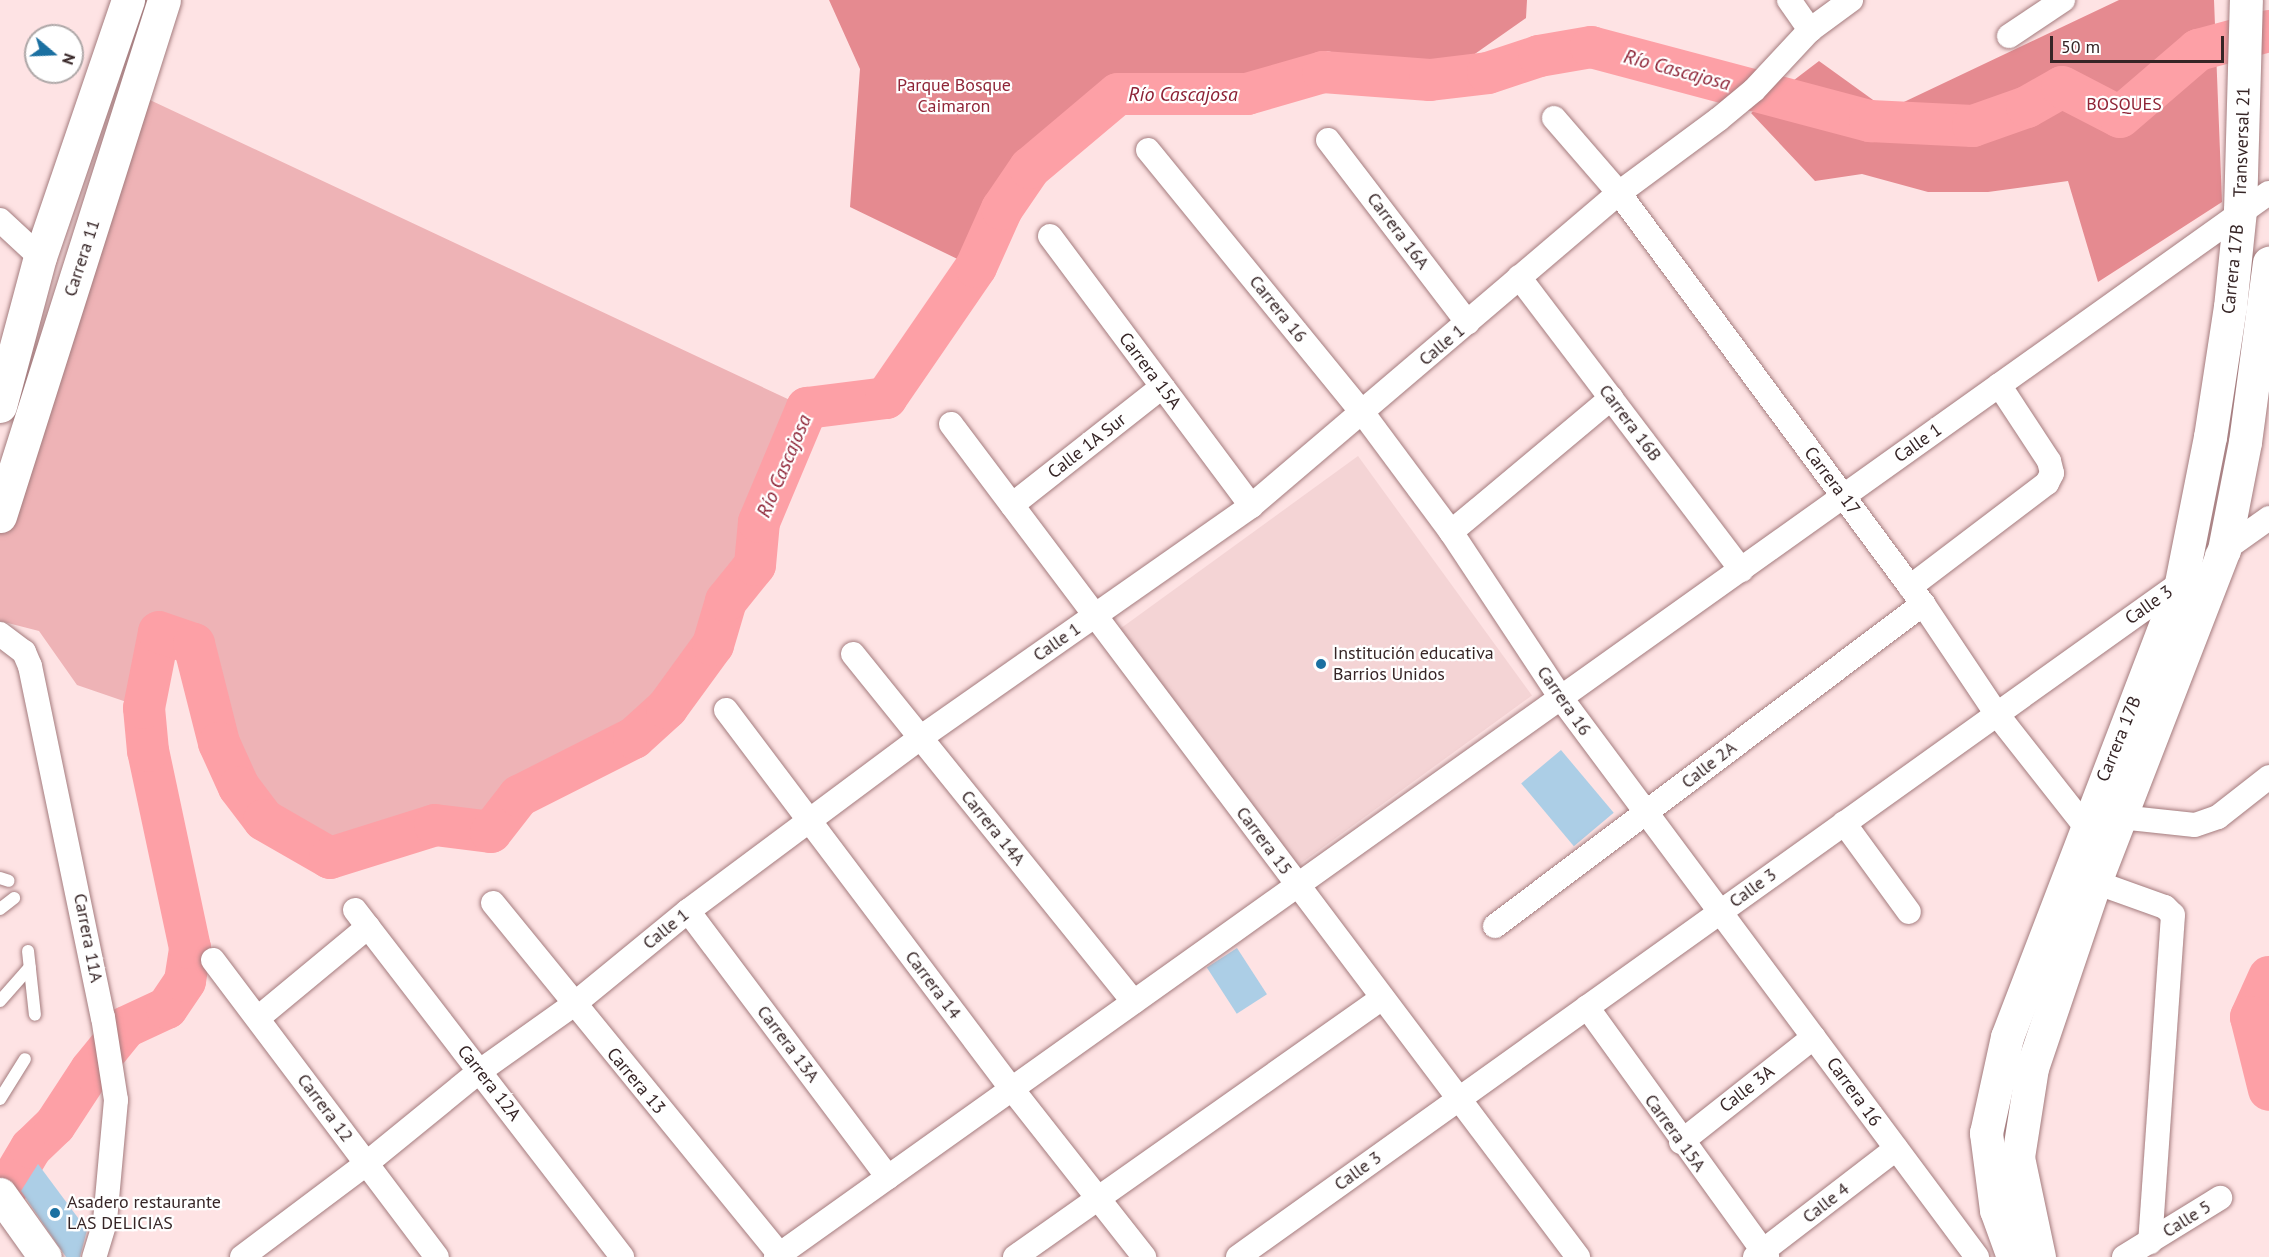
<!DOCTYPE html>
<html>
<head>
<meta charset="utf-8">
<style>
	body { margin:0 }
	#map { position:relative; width:2269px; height:1257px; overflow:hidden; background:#fee3e4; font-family:"PT Sans",sans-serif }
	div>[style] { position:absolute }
	.built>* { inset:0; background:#f4d4d5; transform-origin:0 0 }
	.green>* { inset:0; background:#eeb3b6 }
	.forest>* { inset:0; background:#e58a90 }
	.river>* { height:42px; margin:-21px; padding:0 21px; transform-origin:21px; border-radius:21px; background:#fda0a6 }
	.building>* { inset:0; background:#accee6; transform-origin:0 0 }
	.roads { filter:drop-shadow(0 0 2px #a47c7e) drop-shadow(0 0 2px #a47c7e) }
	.lane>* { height:12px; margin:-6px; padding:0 6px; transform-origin:6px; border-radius:6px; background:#fff }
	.street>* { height:24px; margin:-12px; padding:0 12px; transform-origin:12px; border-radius:12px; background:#fff }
	.secondary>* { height:33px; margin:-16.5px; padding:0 16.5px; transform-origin:16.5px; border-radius:16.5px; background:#fff }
	.dots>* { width:16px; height:16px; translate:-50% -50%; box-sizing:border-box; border:3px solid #fff; border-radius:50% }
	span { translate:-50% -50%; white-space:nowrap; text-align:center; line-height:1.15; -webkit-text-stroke:4.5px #fff; paint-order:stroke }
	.park-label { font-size:18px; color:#8f2537 }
	.street-label { font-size:18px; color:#362526 }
	.poi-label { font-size:18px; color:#362526 }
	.left { translate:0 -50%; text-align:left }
	.water-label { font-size:20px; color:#8c2134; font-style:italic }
	.north { position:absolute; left:24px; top:24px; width:60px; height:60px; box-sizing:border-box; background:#fff; border:2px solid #afa8a8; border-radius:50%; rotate:109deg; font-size:16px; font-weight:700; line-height:24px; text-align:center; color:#362526 }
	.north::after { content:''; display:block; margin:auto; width:21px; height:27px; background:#1b70a1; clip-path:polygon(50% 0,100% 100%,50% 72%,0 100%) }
	.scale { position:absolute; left:2050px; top:36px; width:174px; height:27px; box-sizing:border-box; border:3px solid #362526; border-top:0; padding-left:8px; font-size:18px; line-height:21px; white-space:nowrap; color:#362526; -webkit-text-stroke:4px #fff; paint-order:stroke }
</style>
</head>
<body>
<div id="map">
	<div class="built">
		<div style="left:1358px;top:456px;width:296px;height:308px;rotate:54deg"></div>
	</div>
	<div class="green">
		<div style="clip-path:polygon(135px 93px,807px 408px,759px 522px,755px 565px,726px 601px,713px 645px,667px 708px,634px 738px,519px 796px,491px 832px,435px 825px,330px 858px,264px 820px,239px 787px,219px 743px,194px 644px,159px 633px,144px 708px,77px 685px,39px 631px,0 621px,0 519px)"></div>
	</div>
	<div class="forest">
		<div style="clip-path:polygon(829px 0,1527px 0,1526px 18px,1442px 77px,1327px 51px,1254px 85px,1111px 84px,1084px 116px,1023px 161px,974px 267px,850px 207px,860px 69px)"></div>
		<div style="clip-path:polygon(2119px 0,2214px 0,2222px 202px,2098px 282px,2068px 181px,1988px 192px,1928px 192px,1862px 174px,1815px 181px,1751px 113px,1819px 61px,1887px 110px)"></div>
	</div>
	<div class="river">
		<div style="left:2269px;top:977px;width:44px;rotate:114.2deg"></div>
		<div style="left:2251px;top:1017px;width:75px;rotate:76.1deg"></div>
		<div style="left:0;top:1200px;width:61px;rotate:-59.2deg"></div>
		<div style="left:31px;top:1148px;width:33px;rotate:-44deg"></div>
		<div style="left:55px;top:1125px;width:66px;rotate:-56.8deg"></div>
		<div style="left:91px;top:1070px;width:55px;rotate:-50.9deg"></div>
		<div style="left:126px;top:1027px;width:45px;rotate:-24.9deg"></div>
		<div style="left:167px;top:1008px;width:32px;rotate:-56deg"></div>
		<div style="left:185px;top:981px;width:33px;rotate:-81deg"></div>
		<div style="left:190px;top:948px;width:201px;rotate:-102deg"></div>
		<div style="left:148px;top:751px;width:43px;rotate:-95.3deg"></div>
		<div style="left:144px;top:708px;width:77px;rotate:-78.8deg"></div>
		<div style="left:159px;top:632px;width:37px;rotate:19deg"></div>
		<div style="left:194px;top:644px;width:102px;rotate:75.8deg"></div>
		<div style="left:219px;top:743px;width:48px;rotate:65.6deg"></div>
		<div style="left:239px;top:787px;width:41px;rotate:52.9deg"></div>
		<div style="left:264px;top:820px;width:76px;rotate:29.9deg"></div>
		<div style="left:330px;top:858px;width:110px;rotate:-17.4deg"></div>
		<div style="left:435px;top:825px;width:56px;rotate:7.1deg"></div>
		<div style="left:491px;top:832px;width:46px;rotate:-52.1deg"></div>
		<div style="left:519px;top:796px;width:129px;rotate:-26.8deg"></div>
		<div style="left:634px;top:738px;width:45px;rotate:-42.3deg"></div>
		<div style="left:667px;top:708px;width:78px;rotate:-53.9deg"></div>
		<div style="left:713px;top:645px;width:46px;rotate:-73.5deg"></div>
		<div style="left:726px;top:601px;width:46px;rotate:-51.1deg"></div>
		<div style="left:755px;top:565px;width:43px;rotate:-84.7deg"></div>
		<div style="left:759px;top:522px;width:124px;rotate:-67.2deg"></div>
		<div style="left:807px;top:408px;width:80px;rotate:-7.2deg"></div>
		<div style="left:886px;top:398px;width:159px;rotate:-55.5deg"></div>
		<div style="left:976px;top:267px;width:64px;rotate:-65.9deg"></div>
		<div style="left:1002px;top:209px;width:50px;rotate:-55.7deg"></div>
		<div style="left:1030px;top:168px;width:115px;rotate:-40.1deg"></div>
		<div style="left:1118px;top:94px;width:129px"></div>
		<div style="left:1247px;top:94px;width:79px;rotate:-16.1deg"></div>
		<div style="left:1323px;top:72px;width:107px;rotate:4.3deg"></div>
		<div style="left:1430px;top:80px;width:58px;rotate:-6.9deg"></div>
		<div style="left:1488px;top:73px;width:54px;rotate:-18.4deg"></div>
		<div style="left:1539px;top:56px;width:53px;rotate:-9.8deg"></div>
		<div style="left:1591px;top:47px;width:289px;rotate:14.9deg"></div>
		<div style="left:1870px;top:121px;width:103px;rotate:2.8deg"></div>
		<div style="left:1973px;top:126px;width:57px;rotate:-19.4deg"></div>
		<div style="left:2027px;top:107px;width:40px;rotate:-29.7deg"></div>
		<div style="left:2062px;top:87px;width:65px;rotate:27.3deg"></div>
		<div style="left:2120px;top:117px;width:103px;rotate:-40.7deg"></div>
		<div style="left:2198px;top:50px;width:73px;rotate:-15deg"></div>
	</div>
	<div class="building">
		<div style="left:1561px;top:750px;width:82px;height:52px;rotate:50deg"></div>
		<div style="left:1237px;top:948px;width:55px;height:36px;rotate:57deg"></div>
		<div style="clip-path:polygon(38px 1164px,87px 1230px,80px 1257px,66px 1257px,21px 1191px)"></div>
	</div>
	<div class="roads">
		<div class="lane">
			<div style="left:0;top:878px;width:9px;rotate:18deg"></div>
			<div style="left:0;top:909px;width:18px;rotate:-38deg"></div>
			<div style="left:28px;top:951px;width:64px;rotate:83.8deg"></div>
			<div style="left:0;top:1001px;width:45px;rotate:-48.6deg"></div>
			<div style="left:0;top:1099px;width:47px;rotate:-58deg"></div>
		</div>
		<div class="street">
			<div style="left:1789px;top:0;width:37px;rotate:55deg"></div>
			<div style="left:2009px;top:36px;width:65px;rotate:-33.7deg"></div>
			<div style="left:1554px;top:118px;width:99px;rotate:49.1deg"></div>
			<div style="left:1619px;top:193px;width:511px;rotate:53.51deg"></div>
			<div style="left:1923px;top:604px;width:131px;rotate:56.2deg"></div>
			<div style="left:1996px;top:713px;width:144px;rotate:51.8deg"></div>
			<div style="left:2085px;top:826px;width:15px;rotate:20deg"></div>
			<div style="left:1328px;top:140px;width:230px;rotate:52.6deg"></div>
			<div style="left:1148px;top:150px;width:338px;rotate:50.8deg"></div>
			<div style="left:1362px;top:412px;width:149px;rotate:53.4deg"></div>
			<div style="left:1451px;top:532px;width:199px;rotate:56.5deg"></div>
			<div style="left:1561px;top:698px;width:697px;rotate:53.34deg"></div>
			<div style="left:0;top:220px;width:54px;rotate:42.8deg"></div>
			<div style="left:1050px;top:236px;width:337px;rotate:53.3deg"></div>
			<div style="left:1519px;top:277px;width:368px;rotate:52.8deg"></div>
			<div style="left:951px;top:424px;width:1043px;rotate:53.03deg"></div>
			<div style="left:1012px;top:505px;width:191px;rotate:-38.2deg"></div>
			<div style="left:1451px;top:532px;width:209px;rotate:-39.9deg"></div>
			<div style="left:2217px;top:555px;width:64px;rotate:-35.4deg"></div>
			<div style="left:1910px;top:587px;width:172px;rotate:-37.2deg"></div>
			<div style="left:2047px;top:483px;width:11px;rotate:-63deg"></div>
			<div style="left:2052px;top:473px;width:12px;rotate:-104deg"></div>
			<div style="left:2049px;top:461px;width:91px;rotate:-123.3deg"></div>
			<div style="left:0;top:634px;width:30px;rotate:37deg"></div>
			<div style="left:24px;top:652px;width:15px;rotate:67deg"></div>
			<div style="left:30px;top:666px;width:359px;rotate:78.3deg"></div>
			<div style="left:103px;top:1017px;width:84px;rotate:81.1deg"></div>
			<div style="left:116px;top:1100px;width:122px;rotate:95.2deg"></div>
			<div style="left:105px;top:1222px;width:37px;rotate:107deg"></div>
			<div style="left:853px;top:654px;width:447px;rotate:51.1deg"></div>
			<div style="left:726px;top:710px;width:475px;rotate:53deg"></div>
			<div style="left:1012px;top:1089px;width:214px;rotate:51.8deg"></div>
			<div style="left:2120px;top:817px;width:75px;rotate:6.1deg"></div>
			<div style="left:2195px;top:825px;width:24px;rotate:-19deg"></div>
			<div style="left:2218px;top:817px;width:65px;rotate:-38.1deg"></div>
			<div style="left:1844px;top:823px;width:110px;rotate:53.9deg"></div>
			<div style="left:2095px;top:882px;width:74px;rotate:19.7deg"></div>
			<div style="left:2165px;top:907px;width:11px;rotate:45deg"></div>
			<div style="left:2173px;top:915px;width:328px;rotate:94deg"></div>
			<div style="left:493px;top:903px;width:457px;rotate:50.8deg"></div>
			<div style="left:355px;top:910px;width:438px;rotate:52.4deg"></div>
			<div style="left:688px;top:911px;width:333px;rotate:53.1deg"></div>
			<div style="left:1495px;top:926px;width:536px;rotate:-36.96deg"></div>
			<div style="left:213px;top:960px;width:372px;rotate:53deg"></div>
			<div style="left:1587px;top:1007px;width:308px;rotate:54.2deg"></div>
			<div style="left:258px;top:1018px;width:143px;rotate:-39.6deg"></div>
			<div style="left:1681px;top:1142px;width:169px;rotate:-38.3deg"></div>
			<div style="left:242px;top:1257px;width:156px;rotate:-36.9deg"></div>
			<div style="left:367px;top:1163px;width:146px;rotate:-39.2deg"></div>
			<div style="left:480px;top:1071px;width:114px;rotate:-35.4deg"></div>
			<div style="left:573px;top:1005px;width:149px;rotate:-39.3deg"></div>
			<div style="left:688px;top:911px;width:289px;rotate:-36.7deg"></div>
			<div style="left:920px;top:738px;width:404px;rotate:-35deg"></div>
			<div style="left:1251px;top:506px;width:483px;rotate:-40.4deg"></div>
			<div style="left:1619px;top:193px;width:124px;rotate:-36.5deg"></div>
			<div style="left:1719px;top:119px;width:45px;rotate:-39.6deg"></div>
			<div style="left:1754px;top:90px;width:82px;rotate:-47deg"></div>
			<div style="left:1810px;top:30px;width:51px;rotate:-36.2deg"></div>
			<div style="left:776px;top:1257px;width:1833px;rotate:-35.48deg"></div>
			<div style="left:1015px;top:1257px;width:449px;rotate:-35.2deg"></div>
			<div style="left:1238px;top:1257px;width:1161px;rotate:-35.57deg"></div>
			<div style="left:1755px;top:1257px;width:178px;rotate:-37.5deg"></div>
			<div style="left:2124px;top:1257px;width:113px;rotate:-31.6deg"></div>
		</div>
		<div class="secondary">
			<div style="left:0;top:406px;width:154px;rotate:-75deg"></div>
			<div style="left:40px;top:257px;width:272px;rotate:-71.1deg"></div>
			<div style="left:0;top:516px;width:541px;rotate:-72.37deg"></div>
			<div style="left:0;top:1194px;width:77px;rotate:54.5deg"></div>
			<div style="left:2013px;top:1257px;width:50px;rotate:-109.9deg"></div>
			<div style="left:1996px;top:1210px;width:78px;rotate:-97.4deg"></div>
			<div style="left:1986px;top:1133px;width:98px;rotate:-77.7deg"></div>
			<div style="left:2007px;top:1037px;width:486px;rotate:-69deg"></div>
			<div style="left:2181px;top:583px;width:149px;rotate:-78.8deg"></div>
			<div style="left:2210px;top:437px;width:132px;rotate:-81.3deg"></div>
			<div style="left:2230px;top:307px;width:97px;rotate:-84.1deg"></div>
			<div style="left:2240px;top:211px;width:211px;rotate:-88.4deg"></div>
			<div style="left:2039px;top:1257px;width:102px;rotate:-101.9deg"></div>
			<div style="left:2018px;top:1157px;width:90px;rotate:-81.1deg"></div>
			<div style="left:2032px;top:1068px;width:196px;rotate:-71.3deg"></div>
			<div style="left:2095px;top:882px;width:356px;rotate:-68.8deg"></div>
			<div style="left:2224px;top:550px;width:110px;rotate:-79deg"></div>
			<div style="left:2245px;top:442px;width:181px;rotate:-82.4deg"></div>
		</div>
	</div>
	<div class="dots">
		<div style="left:1321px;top:664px;background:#1b70a1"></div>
		<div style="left:55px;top:1213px;background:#1b70a1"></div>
	</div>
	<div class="park-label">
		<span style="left:954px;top:96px">Parque Bosque<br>Caimaron</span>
		<span style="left:2124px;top:104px">BOSQUES</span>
	</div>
	<div class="street-label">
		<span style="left:2242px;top:142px;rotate:-88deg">Transversal 21</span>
		<span style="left:1398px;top:231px;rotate:53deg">Carrera 16A</span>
		<span style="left:82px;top:258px;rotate:-72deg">Carrera 11</span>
		<span style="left:2233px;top:269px;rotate:-84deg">Carrera 17B</span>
		<span style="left:1278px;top:309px;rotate:51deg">Carrera 16</span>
		<span style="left:1442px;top:345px;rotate:-40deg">Calle 1</span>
		<span style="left:1150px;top:371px;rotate:53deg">Carrera 15A</span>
		<span style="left:1630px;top:423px;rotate:53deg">Carrera 16B</span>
		<span style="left:1918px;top:443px;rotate:-35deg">Calle 1</span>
		<span style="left:1087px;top:446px;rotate:-38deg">Calle 1A Sur</span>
		<span style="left:1832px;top:481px;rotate:53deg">Carrera 17</span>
		<span style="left:2149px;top:605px;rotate:-35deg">Calle 3</span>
		<span style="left:1057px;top:642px;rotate:-35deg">Calle 1</span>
		<span style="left:1564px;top:701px;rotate:55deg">Carrera 16</span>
		<span style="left:2119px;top:739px;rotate:-68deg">Carrera 17B</span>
		<span style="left:1709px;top:765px;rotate:-38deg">Calle 2A</span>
		<span style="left:993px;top:828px;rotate:51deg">Carrera 14A</span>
		<span style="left:1264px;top:841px;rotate:53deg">Carrera 15</span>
		<span style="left:1753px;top:888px;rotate:-36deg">Calle 3</span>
		<span style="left:666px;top:929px;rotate:-39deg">Calle 1</span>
		<span style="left:88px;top:938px;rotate:79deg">Carrera 11A</span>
		<span style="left:933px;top:985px;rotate:53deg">Carrera 14</span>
		<span style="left:788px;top:1044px;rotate:53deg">Carrera 13A</span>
		<span style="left:636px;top:1081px;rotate:50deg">Carrera 13</span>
		<span style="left:489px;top:1083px;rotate:52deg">Carrera 12A</span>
		<span style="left:1747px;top:1089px;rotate:-38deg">Calle 3A</span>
		<span style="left:1854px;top:1092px;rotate:54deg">Carrera 16</span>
		<span style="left:325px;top:1108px;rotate:53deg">Carrera 12</span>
		<span style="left:1675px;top:1133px;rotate:54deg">Carrera 15A</span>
		<span style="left:1358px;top:1171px;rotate:-36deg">Calle 3</span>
		<span style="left:1826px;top:1203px;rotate:-38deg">Calle 4</span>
		<span style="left:2187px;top:1219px;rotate:-32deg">Calle 5</span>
	</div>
	<div class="poi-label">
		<span class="left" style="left:1333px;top:664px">Institución educativa<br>Barrios Unidos</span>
		<span class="left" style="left:67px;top:1213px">Asadero restaurante<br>LAS DELICIAS</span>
	</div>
	<div class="water-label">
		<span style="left:1677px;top:70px;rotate:15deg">Río Cascajosa</span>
		<span style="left:1183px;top:94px">Río Cascajosa</span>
		<span style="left:784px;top:466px;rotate:-67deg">Río Cascajosa</span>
	</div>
	<div class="north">N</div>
	<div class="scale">50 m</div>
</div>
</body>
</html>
